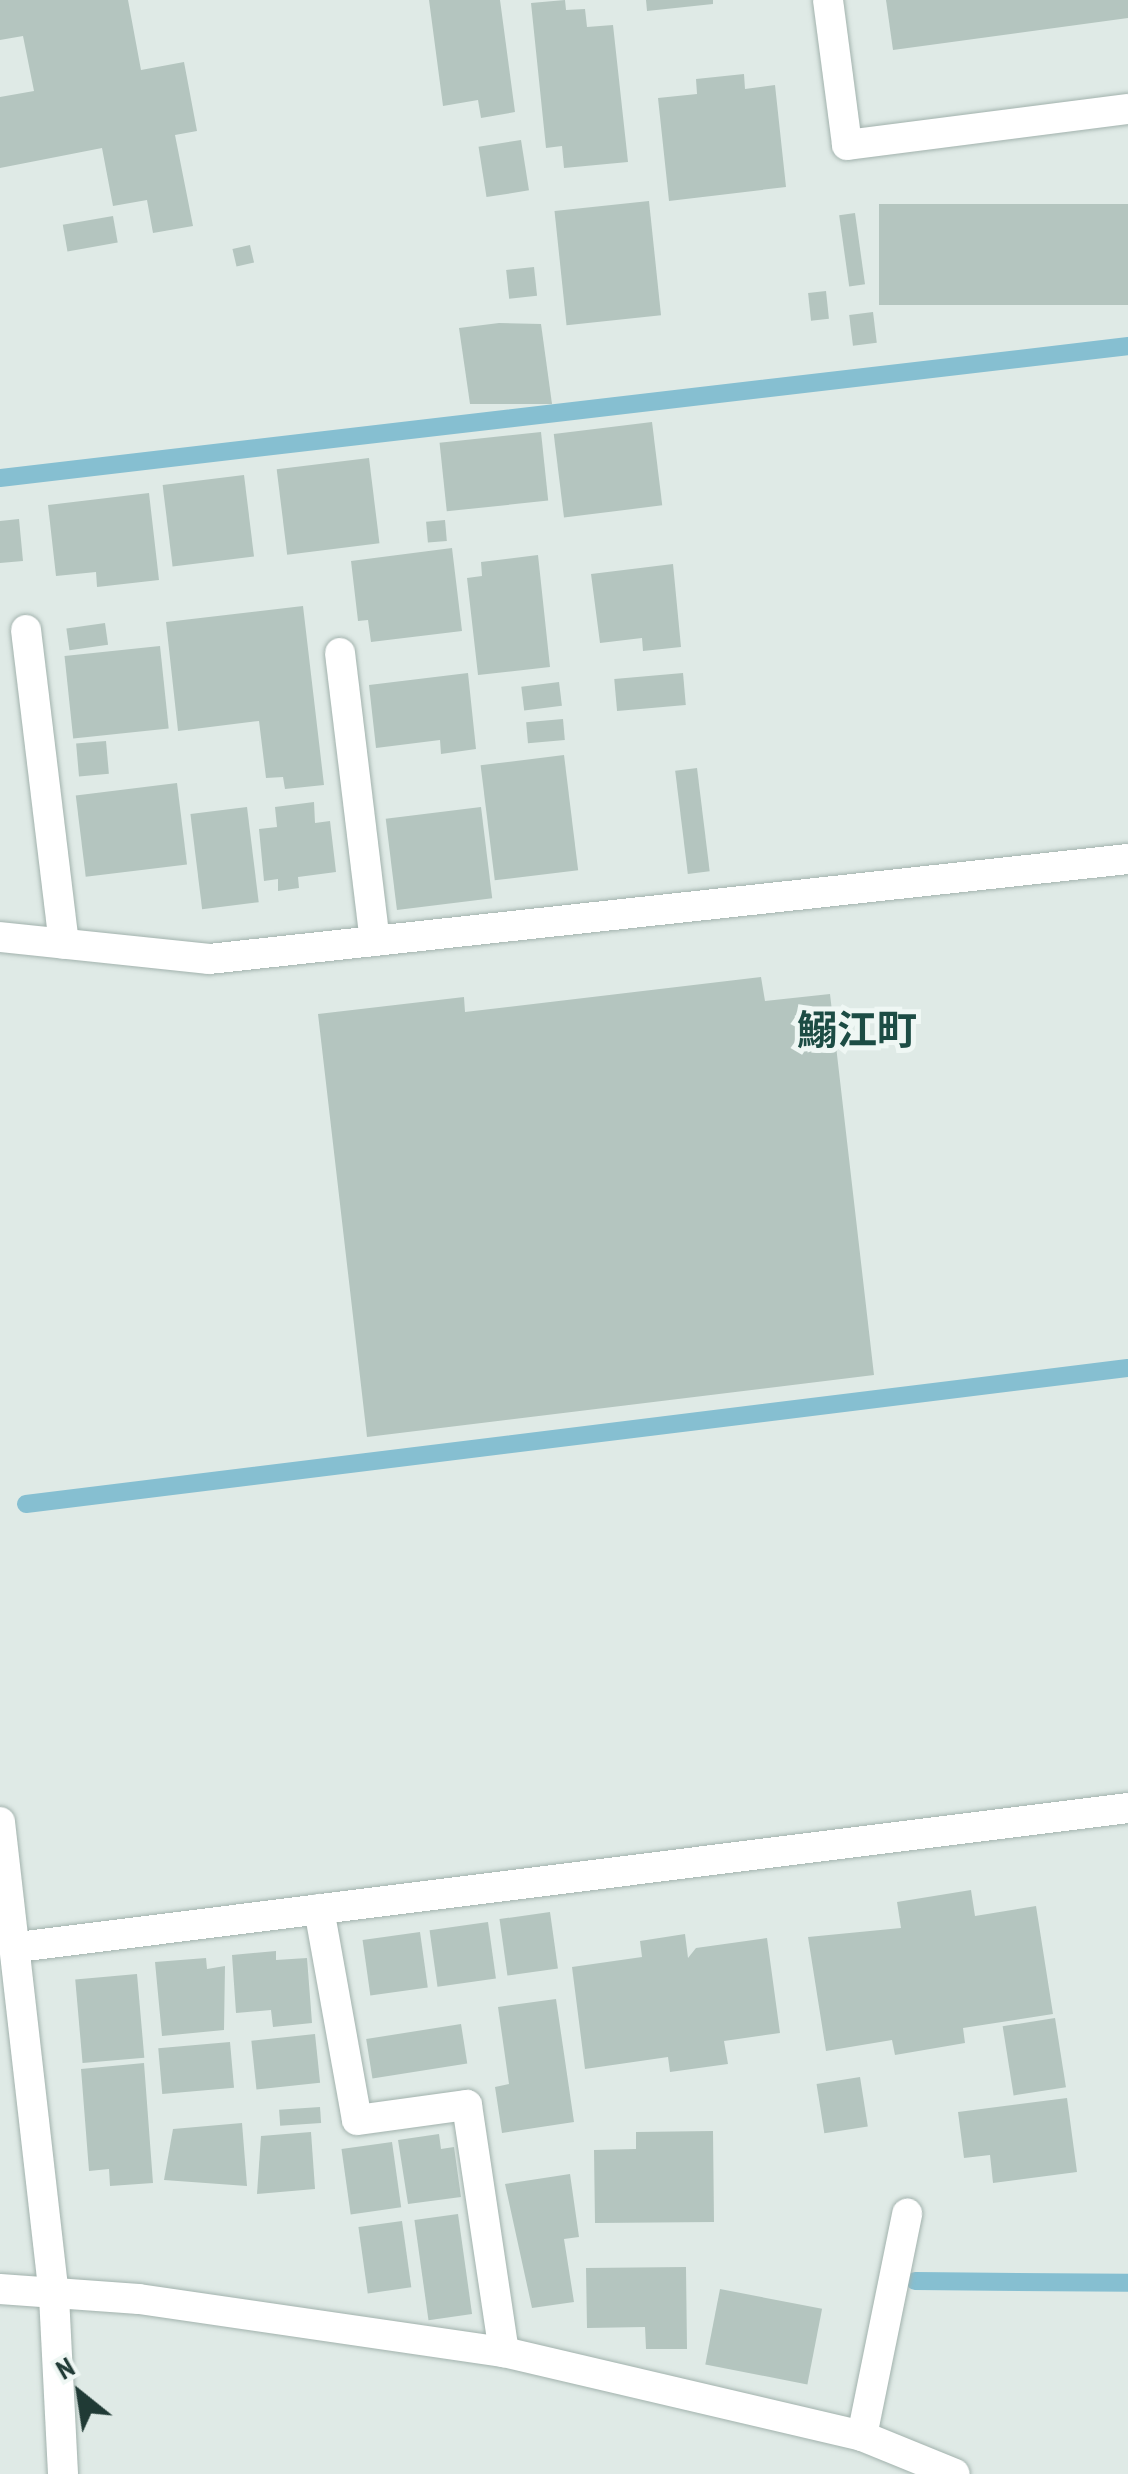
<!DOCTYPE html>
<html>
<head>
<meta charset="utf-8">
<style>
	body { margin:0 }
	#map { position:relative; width:1128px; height:2474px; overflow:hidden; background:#dfeae6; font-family:"PT Sans Narrow","Noto Sans JP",sans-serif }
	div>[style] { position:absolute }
	.stream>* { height:18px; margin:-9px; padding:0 9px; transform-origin:9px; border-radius:9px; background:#86bfd1 }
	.building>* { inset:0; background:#b4c5bf; transform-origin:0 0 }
	.roads { filter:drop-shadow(0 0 2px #a2b2ad) drop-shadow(0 0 2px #a2b2ad) }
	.service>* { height:30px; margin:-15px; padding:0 15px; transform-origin:15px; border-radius:15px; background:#fff }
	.minor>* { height:30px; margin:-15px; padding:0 15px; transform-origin:15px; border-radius:15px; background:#fff }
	span { translate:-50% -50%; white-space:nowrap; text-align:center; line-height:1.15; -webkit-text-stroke:10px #eff7f4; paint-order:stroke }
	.quarter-label { font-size:40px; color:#1c4c44; font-weight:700 }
	.north { position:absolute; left:30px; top:2344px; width:100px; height:100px; -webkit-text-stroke:8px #eff7f4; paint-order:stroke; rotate:330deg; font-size:28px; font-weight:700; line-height:40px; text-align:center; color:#203a35 }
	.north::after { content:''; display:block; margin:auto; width:35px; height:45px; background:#203a35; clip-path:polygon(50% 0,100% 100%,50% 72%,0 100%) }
</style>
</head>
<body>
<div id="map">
	<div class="stream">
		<div style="left:0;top:478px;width:1136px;rotate:-6.67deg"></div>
		<div style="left:26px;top:1504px;width:1110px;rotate:-7.04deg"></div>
		<div style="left:915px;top:2281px;width:213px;rotate:0.5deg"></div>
	</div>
	<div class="building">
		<div style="clip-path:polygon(0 0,128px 0,141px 70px,184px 62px,197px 131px,175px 135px,193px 226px,153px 233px,147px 200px,113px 206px,102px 148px,0 168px,0 97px,34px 91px,23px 36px,0 40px)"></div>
		<div style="clip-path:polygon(429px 0,500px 0,515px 112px,481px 118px,478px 100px,443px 106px)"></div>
		<div style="clip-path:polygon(565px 0,566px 10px,585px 9px,587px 27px,613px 25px,628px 162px,564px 168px,562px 146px,546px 148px,531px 3px)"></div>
		<div style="clip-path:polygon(646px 0,713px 0,713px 4px,647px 11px)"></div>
		<div style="clip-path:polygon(886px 0,1128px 0,1128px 18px,893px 50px)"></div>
		<div style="clip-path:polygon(744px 74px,745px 89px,775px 85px,786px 187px,669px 201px,658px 98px,697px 94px,696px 79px)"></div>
		<div style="left:521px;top:140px;width:51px;height:43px;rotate:81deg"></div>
		<div style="left:649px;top:201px;width:115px;height:95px;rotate:84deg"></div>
		<div style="left:1128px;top:204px;width:101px;height:249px;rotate:90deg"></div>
		<div style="left:855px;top:213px;width:72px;height:16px;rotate:82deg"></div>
		<div style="left:113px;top:216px;width:27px;height:51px;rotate:80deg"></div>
		<div style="left:250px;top:245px;width:18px;height:18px;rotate:77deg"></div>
		<div style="left:534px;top:267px;width:29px;height:28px;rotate:84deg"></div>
		<div style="left:826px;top:291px;width:28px;height:18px;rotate:84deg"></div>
		<div style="left:873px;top:312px;width:31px;height:24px;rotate:83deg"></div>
		<div style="clip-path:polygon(499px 323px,541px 324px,552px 404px,470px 404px,459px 328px)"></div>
		<div style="left:652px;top:422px;width:84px;height:99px;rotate:83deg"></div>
		<div style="left:541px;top:432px;width:69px;height:102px;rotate:84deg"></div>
		<div style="left:369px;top:458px;width:86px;height:93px;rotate:83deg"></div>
		<div style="left:244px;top:475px;width:82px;height:82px;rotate:83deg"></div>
		<div style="clip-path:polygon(149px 493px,159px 580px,97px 587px,96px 572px,56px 576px,48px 505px)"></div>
		<div style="clip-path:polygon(19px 519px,23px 561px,0 563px,0 521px)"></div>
		<div style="left:445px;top:520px;width:21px;height:19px;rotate:85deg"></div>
		<div style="clip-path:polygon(452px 548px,462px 631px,371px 642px,368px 620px,358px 621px,351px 561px)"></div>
		<div style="clip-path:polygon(538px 555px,550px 667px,478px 675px,467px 578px,482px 576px,481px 562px)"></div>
		<div style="clip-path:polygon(673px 564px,681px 647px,643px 651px,642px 638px,600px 643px,591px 574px)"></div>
		<div style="clip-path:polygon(303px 606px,324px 785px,285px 789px,283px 777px,266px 778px,259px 721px,178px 731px,166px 622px)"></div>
		<div style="left:105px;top:623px;width:22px;height:39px;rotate:82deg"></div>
		<div style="left:160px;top:646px;width:83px;height:96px;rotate:84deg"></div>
		<div style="clip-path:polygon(468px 673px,476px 749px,441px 754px,440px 740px,376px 748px,369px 685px)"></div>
		<div style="left:683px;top:673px;width:32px;height:69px;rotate:85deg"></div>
		<div style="left:559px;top:682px;width:24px;height:38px;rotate:83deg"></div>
		<div style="left:563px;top:719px;width:21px;height:37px;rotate:85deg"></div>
		<div style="left:106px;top:741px;width:33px;height:30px;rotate:85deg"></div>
		<div style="left:564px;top:755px;width:116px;height:84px;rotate:83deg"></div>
		<div style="left:697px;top:768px;width:104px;height:22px;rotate:83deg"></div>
		<div style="left:177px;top:783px;width:82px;height:102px;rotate:83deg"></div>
		<div style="clip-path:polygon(314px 802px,315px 823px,330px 821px,336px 872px,298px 877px,299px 888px,278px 891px,278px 879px,264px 881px,259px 829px,277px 827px,275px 807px)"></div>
		<div style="left:247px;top:807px;width:96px;height:57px;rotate:83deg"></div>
		<div style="left:481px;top:807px;width:92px;height:96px;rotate:83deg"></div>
		<div style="clip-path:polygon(761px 977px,765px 1001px,830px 994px,874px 1375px,367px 1437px,318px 1014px,464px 997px,465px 1012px)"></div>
		<div style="clip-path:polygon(971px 1890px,975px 1916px,1036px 1906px,1053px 2014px,963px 2028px,965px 2043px,895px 2055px,892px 2040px,826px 2051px,808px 1937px,901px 1928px,897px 1902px)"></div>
		<div style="left:550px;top:1912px;width:57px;height:51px;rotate:82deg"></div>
		<div style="left:488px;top:1922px;width:57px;height:59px;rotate:82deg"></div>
		<div style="left:420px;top:1932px;width:56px;height:58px;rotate:82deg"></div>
		<div style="clip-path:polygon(685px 1934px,688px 1958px,696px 1948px,767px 1938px,780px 2033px,724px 2041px,728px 2064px,670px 2072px,668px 2057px,585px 2069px,572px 1967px,642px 1957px,640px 1941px)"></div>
		<div style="clip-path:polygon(276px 1951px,276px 1960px,307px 1958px,312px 2023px,273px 2027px,271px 2010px,236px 2013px,232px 1955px)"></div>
		<div style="clip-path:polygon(206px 1958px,207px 1969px,225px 1966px,224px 2030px,162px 2036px,155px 1962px)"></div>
		<div style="left:137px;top:1974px;width:84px;height:62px;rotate:85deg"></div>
		<div style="clip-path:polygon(556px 1999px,574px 2122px,502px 2133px,495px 2087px,509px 2084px,498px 2007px)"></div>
		<div style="left:1055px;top:2018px;width:70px;height:53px;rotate:81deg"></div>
		<div style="left:461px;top:2024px;width:40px;height:96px;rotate:81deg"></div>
		<div style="left:315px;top:2034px;width:49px;height:64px;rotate:84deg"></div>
		<div style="left:230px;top:2042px;width:46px;height:72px;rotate:85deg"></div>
		<div style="clip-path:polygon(144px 2063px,153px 2183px,110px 2186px,109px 2169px,89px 2171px,81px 2069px)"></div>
		<div style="left:860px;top:2077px;width:50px;height:44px;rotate:81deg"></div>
		<div style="clip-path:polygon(1067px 2098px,1077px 2172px,993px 2183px,990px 2155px,964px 2158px,958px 2112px)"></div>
		<div style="left:320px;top:2107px;width:16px;height:41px;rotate:86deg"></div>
		<div style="clip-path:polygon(242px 2123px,247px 2186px,164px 2180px,173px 2129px)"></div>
		<div style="clip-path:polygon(713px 2131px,714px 2222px,595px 2223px,594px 2150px,636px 2149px,636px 2132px)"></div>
		<div style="clip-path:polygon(311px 2132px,315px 2189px,257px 2194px,261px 2136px)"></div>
		<div style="clip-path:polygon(439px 2134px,441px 2149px,454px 2147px,461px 2197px,408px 2204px,398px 2140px)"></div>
		<div style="left:392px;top:2142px;width:66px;height:51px;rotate:82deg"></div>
		<div style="clip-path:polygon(570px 2174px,579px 2237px,564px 2239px,574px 2302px,532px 2308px,505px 2184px)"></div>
		<div style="left:458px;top:2214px;width:101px;height:44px;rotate:82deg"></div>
		<div style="left:402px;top:2221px;width:67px;height:44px;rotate:82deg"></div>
		<div style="clip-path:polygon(686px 2267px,687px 2349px,646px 2349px,645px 2327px,587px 2328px,586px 2268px)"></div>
		<div style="left:720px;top:2289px;width:104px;height:77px;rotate:11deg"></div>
	</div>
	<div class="roads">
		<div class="service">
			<div style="left:862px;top:2436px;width:227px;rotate:-78.5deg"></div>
		</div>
		<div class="minor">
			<div style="left:828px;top:0;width:146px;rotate:82.5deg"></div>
			<div style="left:847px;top:145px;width:283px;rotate:-7.3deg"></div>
			<div style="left:26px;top:630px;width:316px;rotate:83.1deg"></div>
			<div style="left:340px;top:653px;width:290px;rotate:83.1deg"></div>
			<div style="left:0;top:937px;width:210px;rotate:6deg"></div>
			<div style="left:209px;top:959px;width:924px;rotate:-6.21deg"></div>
			<div style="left:0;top:1822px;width:477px;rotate:83.5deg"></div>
			<div style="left:54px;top:2296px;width:178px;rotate:87.1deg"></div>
			<div style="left:319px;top:1909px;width:214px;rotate:79.8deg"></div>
			<div style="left:357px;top:2120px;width:111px;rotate:-7.8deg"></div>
			<div style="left:467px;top:2105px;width:250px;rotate:81.5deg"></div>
			<div style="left:18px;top:1947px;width:1119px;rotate:-7.14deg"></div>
			<div style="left:0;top:2289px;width:139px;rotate:4.1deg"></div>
			<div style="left:139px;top:2299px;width:369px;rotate:8.3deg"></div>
			<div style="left:504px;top:2352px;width:368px;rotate:13.2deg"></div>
			<div style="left:862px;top:2436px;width:100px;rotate:22.2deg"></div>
		</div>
	</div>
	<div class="quarter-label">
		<span style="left:857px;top:1029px">鰯江町</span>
	</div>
	<div class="north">N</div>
</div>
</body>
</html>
